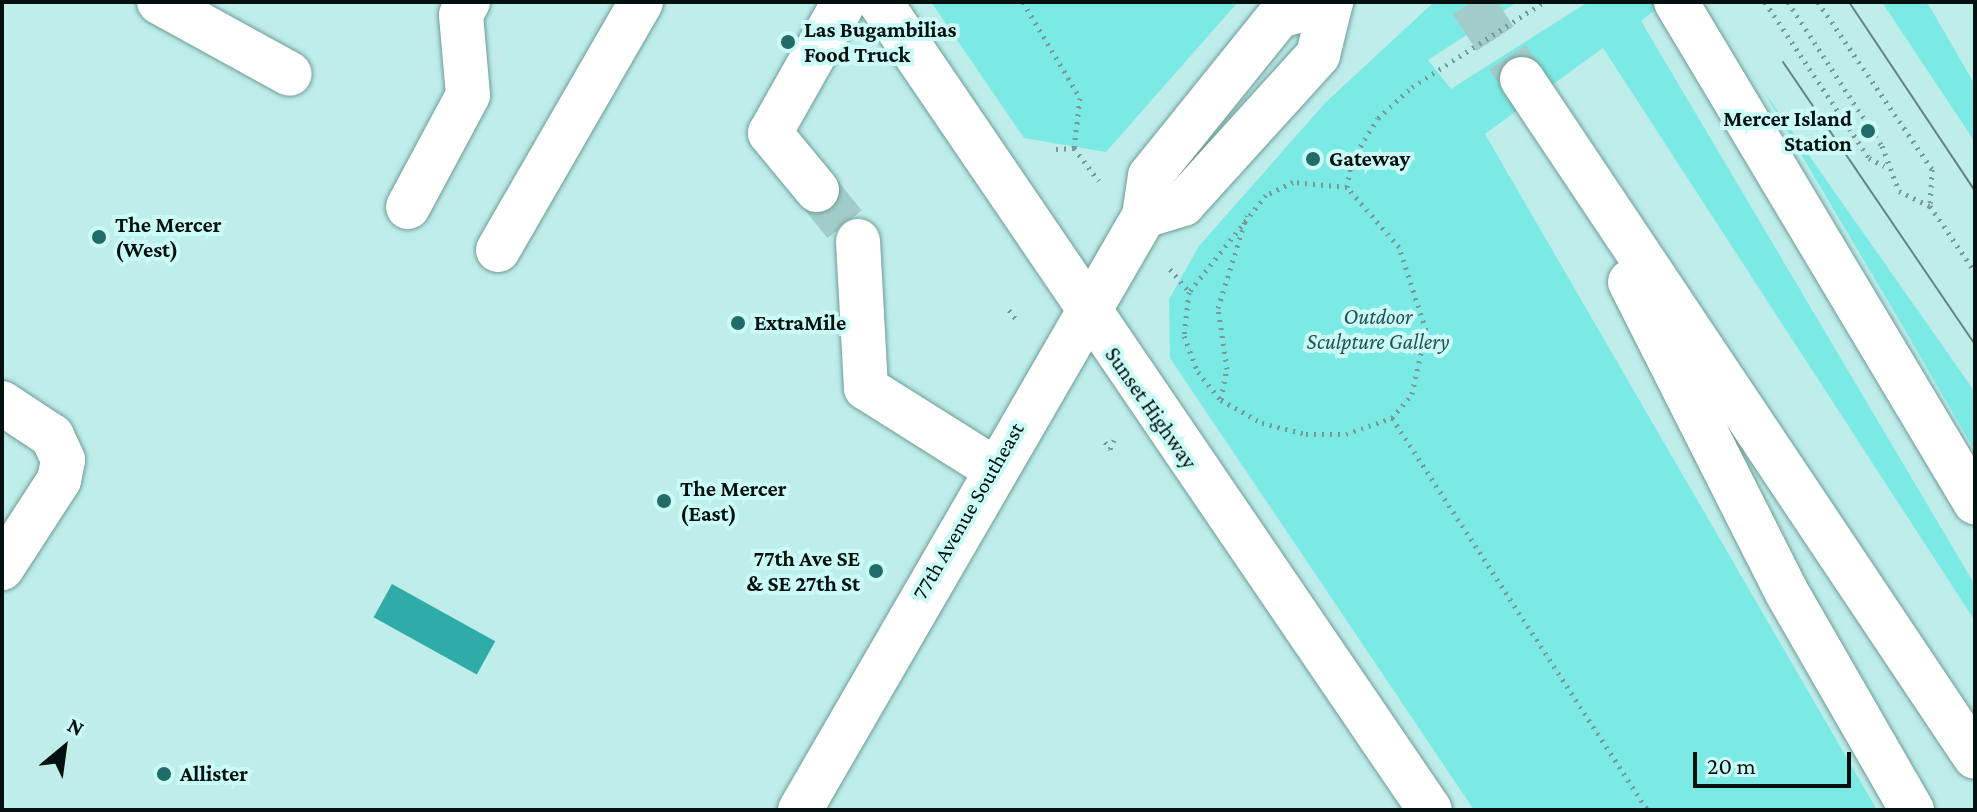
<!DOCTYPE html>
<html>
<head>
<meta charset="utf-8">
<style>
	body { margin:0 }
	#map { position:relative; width:1977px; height:812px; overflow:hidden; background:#beedea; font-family:"Crimson Pro",serif }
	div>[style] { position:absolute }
	.green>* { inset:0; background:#7ceae4 }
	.water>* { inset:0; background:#2faca7; transform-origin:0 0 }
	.minor-tunnel>* { height:44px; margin-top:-22px; transform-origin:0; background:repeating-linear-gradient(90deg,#a2ccc9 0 44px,transparent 0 66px) }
	.highway-tunnel>* { height:44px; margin-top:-22px; transform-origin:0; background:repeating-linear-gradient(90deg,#a2ccc9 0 44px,transparent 0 66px) }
	.path>* { height:5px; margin-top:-2.5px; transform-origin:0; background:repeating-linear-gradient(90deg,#779a98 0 2px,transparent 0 8px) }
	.roads { filter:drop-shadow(0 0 2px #6f9c98) drop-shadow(0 0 2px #6f9c98) }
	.minor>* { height:44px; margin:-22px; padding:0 22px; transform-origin:22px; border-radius:22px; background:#fff }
	.highway>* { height:44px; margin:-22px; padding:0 22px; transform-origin:22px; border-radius:22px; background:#fff }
	.tram>* { height:2px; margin:-1px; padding:0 1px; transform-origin:1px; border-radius:1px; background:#648381 }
	.dots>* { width:22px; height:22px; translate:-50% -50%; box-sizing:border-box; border:4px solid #cbfbf7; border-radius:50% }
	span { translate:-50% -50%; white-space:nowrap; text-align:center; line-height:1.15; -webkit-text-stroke:8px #cbfbf7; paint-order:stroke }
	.poi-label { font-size:22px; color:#021110; font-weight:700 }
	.left { translate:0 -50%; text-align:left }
	.right { translate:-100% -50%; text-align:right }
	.park-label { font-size:22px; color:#215451; font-style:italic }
	.street-label { font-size:22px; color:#021110 }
	.frame { position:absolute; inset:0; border:4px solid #021110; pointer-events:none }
	.north { position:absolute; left:24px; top:708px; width:80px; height:80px; -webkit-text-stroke:6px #cbfbf7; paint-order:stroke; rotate:29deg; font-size:22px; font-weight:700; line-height:32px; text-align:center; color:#021110 }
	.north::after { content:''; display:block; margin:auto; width:28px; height:36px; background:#021110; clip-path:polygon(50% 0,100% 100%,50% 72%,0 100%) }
	.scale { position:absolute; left:1693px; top:752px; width:158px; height:36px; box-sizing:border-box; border:4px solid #021110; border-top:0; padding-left:10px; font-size:24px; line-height:28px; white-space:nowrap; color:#021110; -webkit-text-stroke:6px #cbfbf7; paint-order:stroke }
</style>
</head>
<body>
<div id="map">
	<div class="green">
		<div style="clip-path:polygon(931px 2px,1238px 2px,1106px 152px,1024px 138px)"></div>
		<div style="clip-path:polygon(1434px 2px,1517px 2px,1428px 60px,1451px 89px,1588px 2px,1665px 2px,1641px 21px,1975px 585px,1975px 621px,1603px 48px,1485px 134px,1877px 810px,1474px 810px,1170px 358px,1169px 299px,1199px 246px,1325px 103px)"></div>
		<div style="clip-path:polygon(1882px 2px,1927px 2px,1975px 85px,1975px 142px)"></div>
		<div style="clip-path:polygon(1763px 90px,1975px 392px,1975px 451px,1905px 330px)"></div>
	</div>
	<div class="water">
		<div style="left:392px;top:584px;width:118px;height:38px;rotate:29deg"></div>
	</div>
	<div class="minor-tunnel">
		<div style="left:817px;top:190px;width:65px;rotate:51.2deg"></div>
	</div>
	<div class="highway-tunnel">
		<div style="left:1471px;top:2px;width:92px;rotate:56.5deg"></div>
	</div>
	<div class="path">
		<div style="left:1023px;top:2px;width:112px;rotate:59.3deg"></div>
		<div style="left:1080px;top:98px;width:50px;rotate:96.8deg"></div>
		<div style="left:1074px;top:148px;width:41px;rotate:52.9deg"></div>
		<div style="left:1765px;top:2px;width:187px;rotate:56.3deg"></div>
		<div style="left:1869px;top:158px;width:17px;rotate:28deg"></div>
		<div style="left:1788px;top:2px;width:172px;rotate:56.9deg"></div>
		<div style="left:1882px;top:146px;width:48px;rotate:69.3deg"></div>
		<div style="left:1899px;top:191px;width:34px;rotate:26deg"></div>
		<div style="left:1930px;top:206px;width:80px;rotate:55.7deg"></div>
		<div style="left:1818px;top:2px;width:202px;rotate:55.7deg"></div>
		<div style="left:1932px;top:169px;width:37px;rotate:93deg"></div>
		<div style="left:1056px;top:149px;width:18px;rotate:-3deg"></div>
		<div style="left:1347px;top:187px;width:27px;rotate:-80deg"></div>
		<div style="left:1352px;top:160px;width:49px;rotate:-58.2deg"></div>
		<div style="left:1378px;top:118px;width:46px;rotate:-42.4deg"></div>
		<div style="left:1412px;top:87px;width:157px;rotate:-32.8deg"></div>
		<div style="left:1170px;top:269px;width:30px;rotate:50deg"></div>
		<div style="left:1009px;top:310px;width:11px;rotate:52deg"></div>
		<div style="left:1221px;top:399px;width:31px;rotate:-79deg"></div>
		<div style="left:1227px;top:369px;width:62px;rotate:-98.4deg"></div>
		<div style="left:1218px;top:308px;width:97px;rotate:-72.7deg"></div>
		<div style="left:1392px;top:418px;width:31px;rotate:-50deg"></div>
		<div style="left:1412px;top:394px;width:66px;rotate:-77.7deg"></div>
		<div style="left:1426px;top:330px;width:87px;rotate:-108deg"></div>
		<div style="left:1399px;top:247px;width:79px;rotate:-130.9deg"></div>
		<div style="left:1347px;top:187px;width:54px;rotate:-174.7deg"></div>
		<div style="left:1293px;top:182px;width:30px;rotate:154deg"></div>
		<div style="left:1266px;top:195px;width:124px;rotate:128.4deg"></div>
		<div style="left:1189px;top:292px;width:44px;rotate:96.5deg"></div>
		<div style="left:1184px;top:336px;width:39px;rotate:69deg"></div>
		<div style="left:1198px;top:372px;width:36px;rotate:51deg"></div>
		<div style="left:1221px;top:400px;width:47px;rotate:29.3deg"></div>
		<div style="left:1262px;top:423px;width:45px;rotate:14deg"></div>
		<div style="left:1306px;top:434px;width:40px"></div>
		<div style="left:1346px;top:434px;width:49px;rotate:-19.2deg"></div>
		<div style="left:1392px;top:418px;width:468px;rotate:56.9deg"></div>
		<div style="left:1105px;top:442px;width:9px;rotate:54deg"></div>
		<div style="left:1110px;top:449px;width:10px;rotate:-66deg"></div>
	</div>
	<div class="roads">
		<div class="minor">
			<div style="left:159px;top:2px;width:149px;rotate:28.8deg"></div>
			<div style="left:880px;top:2px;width:977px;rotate:55.76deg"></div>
			<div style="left:817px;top:190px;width:74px;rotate:-129.5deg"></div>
			<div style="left:770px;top:133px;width:150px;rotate:-60.5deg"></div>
			<div style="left:408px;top:207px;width:127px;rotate:-61.8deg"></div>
			<div style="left:468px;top:95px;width:80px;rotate:-95deg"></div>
			<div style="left:461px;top:15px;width:15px;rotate:-62deg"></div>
			<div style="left:1144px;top:216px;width:41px;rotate:-17.1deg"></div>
			<div style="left:1183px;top:204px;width:201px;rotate:-47.8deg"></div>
			<div style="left:1318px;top:55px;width:55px;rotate:-76.2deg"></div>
			<div style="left:858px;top:241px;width:147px;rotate:86.9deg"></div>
			<div style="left:866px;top:388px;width:150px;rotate:32.2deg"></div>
			<div style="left:498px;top:250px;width:286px;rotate:-60deg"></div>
			<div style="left:2px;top:403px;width:60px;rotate:33.4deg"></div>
			<div style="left:52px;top:436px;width:26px;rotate:65deg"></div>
			<div style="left:63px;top:460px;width:20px;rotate:101deg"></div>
			<div style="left:59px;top:480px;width:105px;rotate:122.9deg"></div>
			<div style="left:800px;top:810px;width:686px;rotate:-59.92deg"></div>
			<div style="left:1144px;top:216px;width:40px;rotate:-81.5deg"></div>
			<div style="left:1150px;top:176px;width:206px;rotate:-51.1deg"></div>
			<div style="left:1279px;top:16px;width:54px;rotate:-15.1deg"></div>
		</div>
		<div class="highway">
			<div style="left:1676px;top:2px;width:583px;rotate:59.12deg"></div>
			<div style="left:1522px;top:79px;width:815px;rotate:56.25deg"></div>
			<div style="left:1630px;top:282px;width:346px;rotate:63.2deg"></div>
			<div style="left:1786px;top:591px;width:253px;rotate:60.1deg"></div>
		</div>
	</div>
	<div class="tram">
		<div style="left:1849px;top:2px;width:227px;rotate:56.3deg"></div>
		<div style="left:1783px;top:62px;width:341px;rotate:55.8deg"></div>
	</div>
	<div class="dots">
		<div style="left:788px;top:42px;background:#206c68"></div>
		<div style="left:1868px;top:131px;background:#206c68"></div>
		<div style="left:1313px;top:159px;background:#206c68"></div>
		<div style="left:99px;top:237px;background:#206c68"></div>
		<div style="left:738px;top:323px;background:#206c68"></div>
		<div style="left:664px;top:501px;background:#206c68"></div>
		<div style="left:876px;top:571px;background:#206c68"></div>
		<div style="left:164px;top:774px;background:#206c68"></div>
	</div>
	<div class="poi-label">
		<span class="left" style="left:804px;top:42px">Las Bugambilias<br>Food Truck</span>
		<span class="right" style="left:1852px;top:131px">Mercer Island<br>Station</span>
		<span class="left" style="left:1329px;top:159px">Gateway</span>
		<span class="left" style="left:115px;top:237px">The Mercer<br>(West)</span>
		<span class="left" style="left:754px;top:323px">ExtraMile</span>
		<span class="left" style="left:680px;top:501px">The Mercer<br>(East)</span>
		<span class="right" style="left:860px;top:571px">77th Ave SE<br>&amp; SE 27th St</span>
		<span class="left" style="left:180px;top:774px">Allister</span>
	</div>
	<div class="park-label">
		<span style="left:1378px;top:329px">Outdoor<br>Sculpture Gallery</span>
	</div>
	<div class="street-label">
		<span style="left:1151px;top:408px;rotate:55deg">Sunset Highway</span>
		<span style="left:968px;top:511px;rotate:-60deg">77th Avenue Southeast</span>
	</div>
	<div class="frame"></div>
	<div class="north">N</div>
	<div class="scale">20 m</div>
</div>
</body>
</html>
